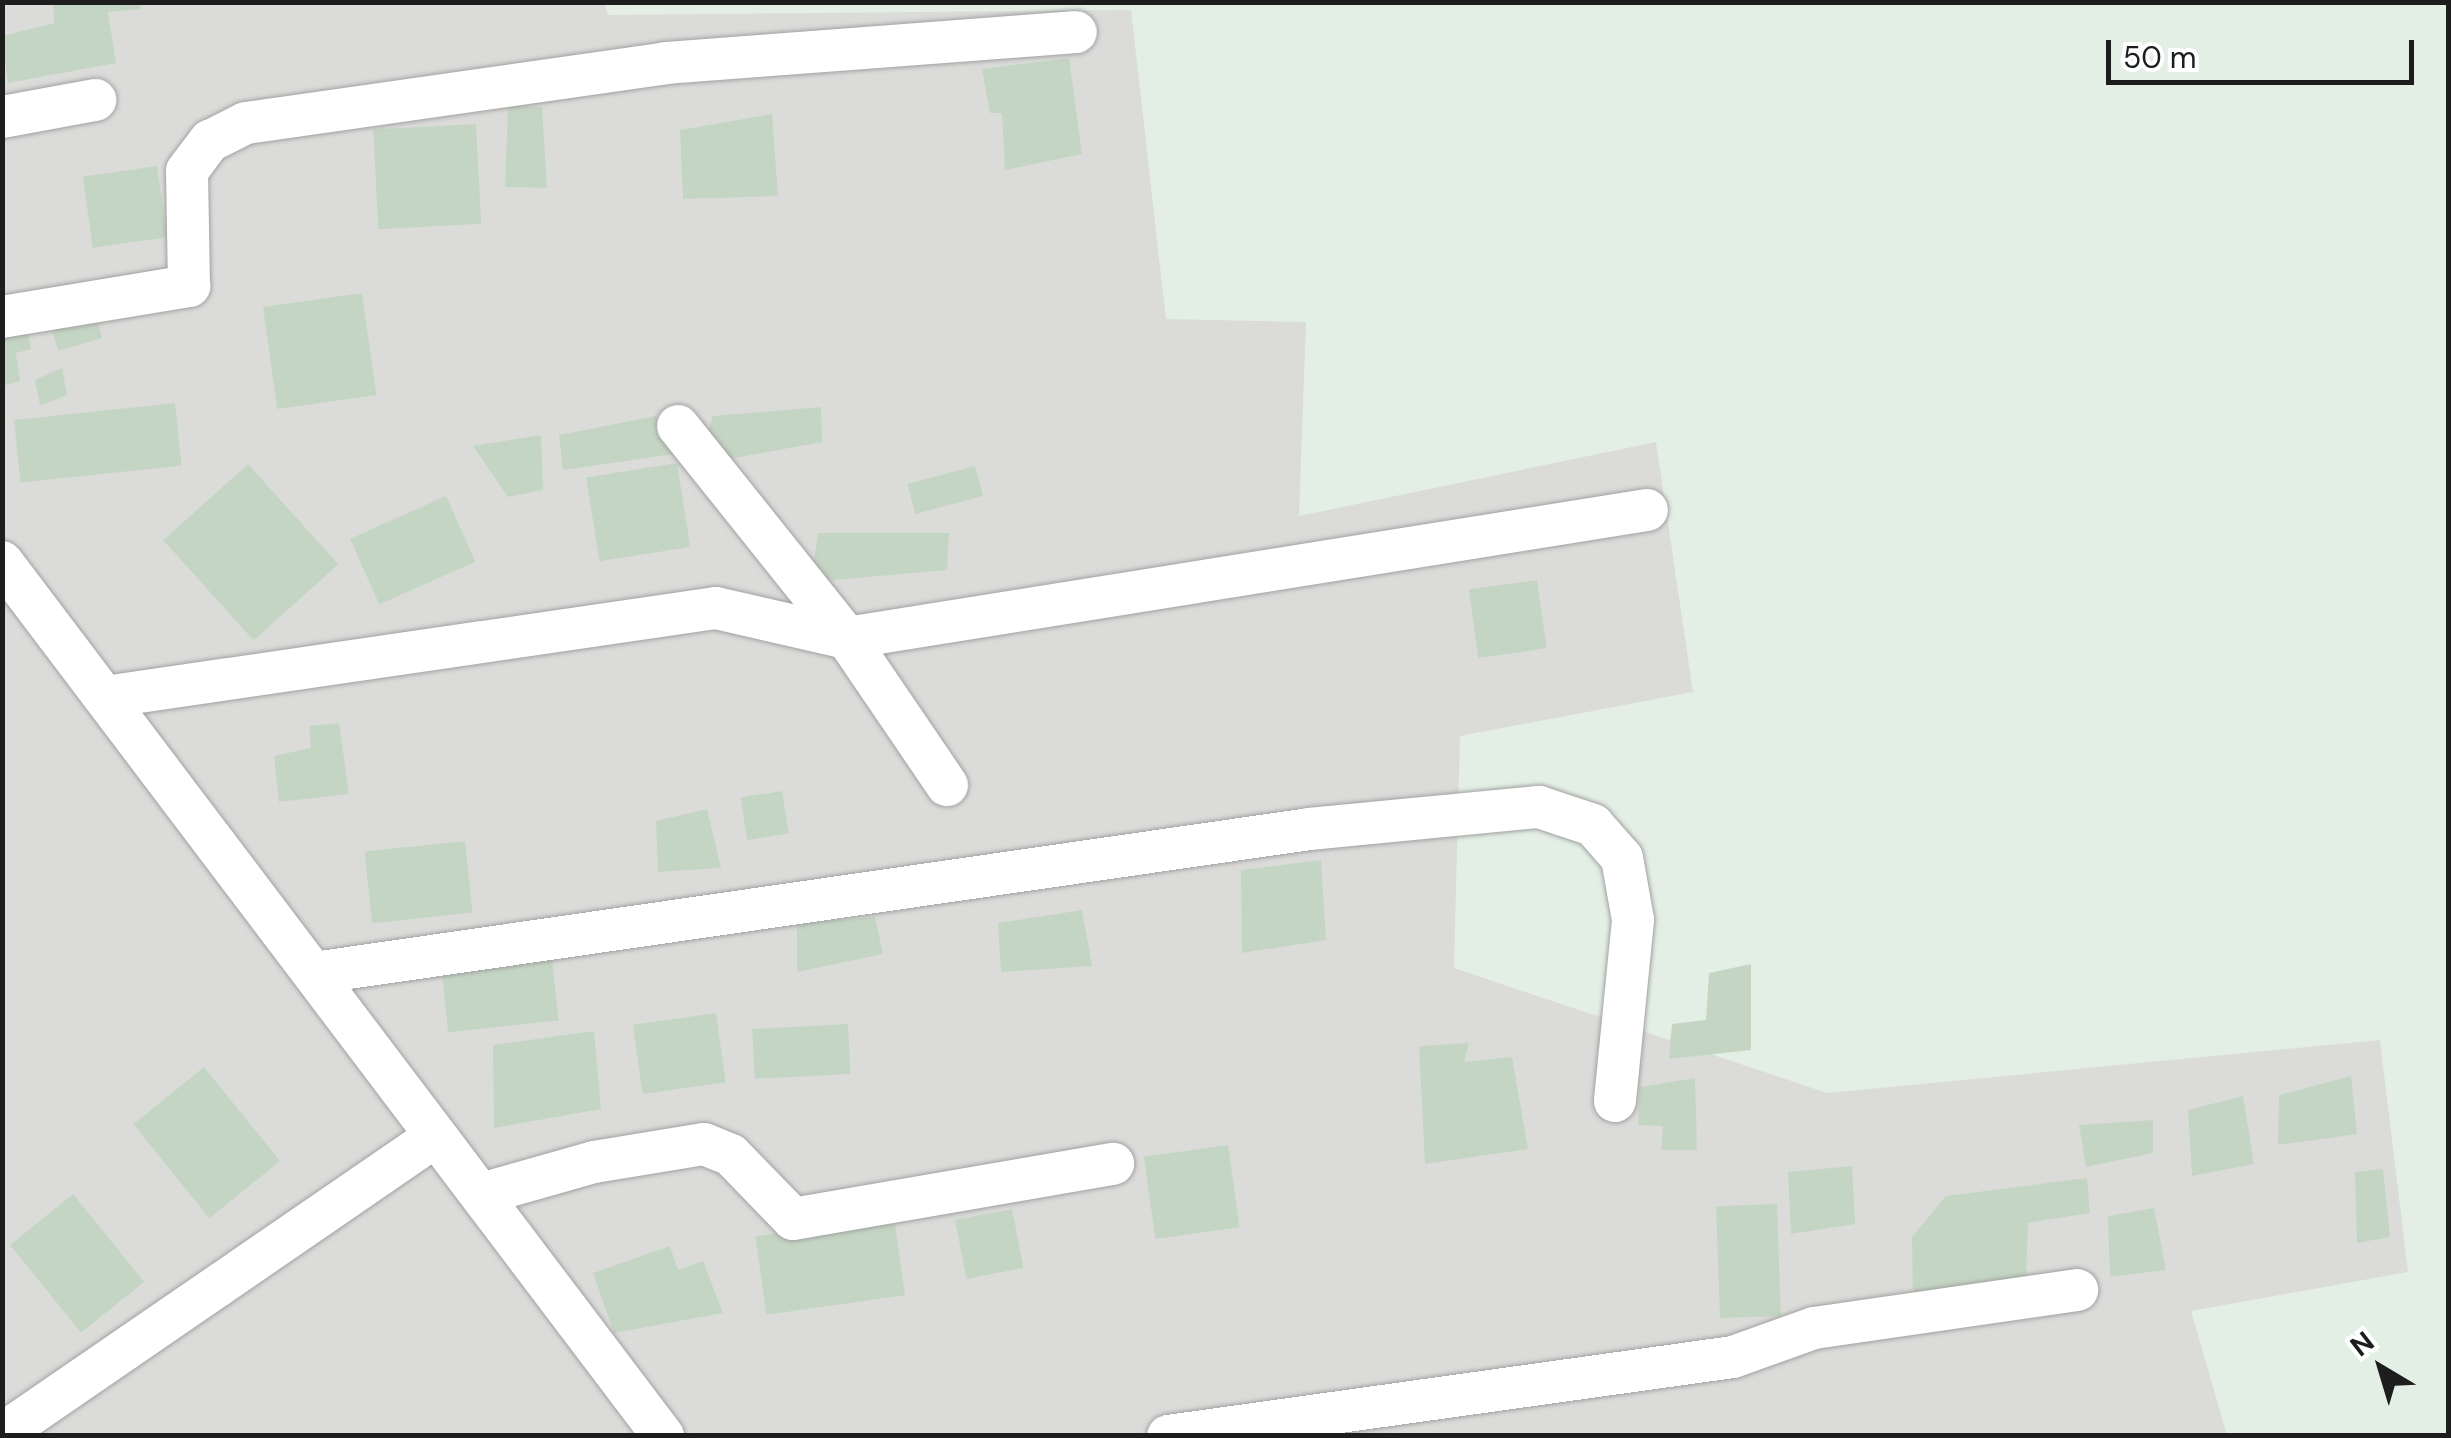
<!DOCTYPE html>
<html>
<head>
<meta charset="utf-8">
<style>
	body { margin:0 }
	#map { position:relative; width:2451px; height:1438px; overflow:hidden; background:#e3efe5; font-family:"DM Sans",sans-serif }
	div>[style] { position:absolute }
	.residential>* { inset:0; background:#dbdcda }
	.building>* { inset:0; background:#c4d6c3; transform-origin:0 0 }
	.roads { filter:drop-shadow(0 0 2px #a1a1a1) drop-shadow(0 0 2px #a1a1a1) }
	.minor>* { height:42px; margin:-21px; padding:0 21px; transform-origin:21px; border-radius:21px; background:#fff }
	span { translate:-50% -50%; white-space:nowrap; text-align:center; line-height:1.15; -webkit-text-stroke:9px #fff; paint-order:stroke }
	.frame { position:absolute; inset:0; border:5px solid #1d1d1d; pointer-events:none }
	.north { position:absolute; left:2331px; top:1318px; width:100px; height:100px; -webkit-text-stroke:8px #fff; paint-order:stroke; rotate:322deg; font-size:28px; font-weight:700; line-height:40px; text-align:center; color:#1d1d1d }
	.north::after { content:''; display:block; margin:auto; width:35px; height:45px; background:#1d1d1d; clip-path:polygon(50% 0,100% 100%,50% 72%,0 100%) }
	.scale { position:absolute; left:2106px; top:40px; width:308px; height:45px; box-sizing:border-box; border:5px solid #1d1d1d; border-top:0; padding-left:12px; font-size:30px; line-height:35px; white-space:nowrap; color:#1d1d1d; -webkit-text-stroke:8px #fff; paint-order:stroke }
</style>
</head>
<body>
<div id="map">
	<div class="residential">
		<div style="clip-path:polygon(605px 2px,608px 15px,1131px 10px,1166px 319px,1306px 322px,1299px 516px,1656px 442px,1693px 692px,1460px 736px,1454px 968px,1827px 1093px,2380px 1040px,2408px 1272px,2191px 1311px,2227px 1435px,3px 1436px,3px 3px)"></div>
	</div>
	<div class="building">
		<div style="clip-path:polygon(53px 2px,139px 2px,141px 9px,108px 12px,116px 63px,8px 83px,2px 36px,54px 23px)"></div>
		<div style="clip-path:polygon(1069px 58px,1082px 154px,1005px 170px,1002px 113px,990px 113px,982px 69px)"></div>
		<div style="clip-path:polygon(508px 106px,542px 107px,547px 188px,505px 187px)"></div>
		<div style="clip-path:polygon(772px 114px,778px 196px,683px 199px,680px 130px)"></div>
		<div style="left:476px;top:124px;width:100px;height:103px;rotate:87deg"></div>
		<div style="left:157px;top:166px;width:72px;height:75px;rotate:82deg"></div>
		<div style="left:362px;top:293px;width:103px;height:100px;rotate:82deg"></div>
		<div style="left:95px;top:313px;width:26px;height:46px;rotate:74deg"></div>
		<div style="clip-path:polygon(27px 325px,31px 349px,16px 353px,20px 381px,2px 386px,2px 328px)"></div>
		<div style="clip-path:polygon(62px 368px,67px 395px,40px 406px,35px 380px)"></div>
		<div style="left:175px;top:403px;width:63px;height:162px;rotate:84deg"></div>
		<div style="clip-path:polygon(821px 407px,822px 442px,718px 461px,705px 440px,713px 416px)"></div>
		<div style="clip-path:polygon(656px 416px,681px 453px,563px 470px,559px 435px)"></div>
		<div style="clip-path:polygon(541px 435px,543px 490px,508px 497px,473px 446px)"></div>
		<div style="left:677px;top:463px;width:85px;height:92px;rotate:81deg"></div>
		<div style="left:248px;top:464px;width:135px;height:114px;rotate:48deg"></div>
		<div style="left:975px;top:466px;width:31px;height:70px;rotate:75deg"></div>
		<div style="left:446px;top:496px;width:72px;height:105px;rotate:66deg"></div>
		<div style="clip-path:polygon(818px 533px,949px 533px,947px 570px,811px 582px)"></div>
		<div style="left:1537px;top:580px;width:69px;height:69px;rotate:82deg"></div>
		<div style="clip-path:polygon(339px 723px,349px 794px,279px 802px,274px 756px,311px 748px,309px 726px)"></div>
		<div style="left:782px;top:791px;width:43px;height:42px;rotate:81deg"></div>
		<div style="clip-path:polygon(707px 809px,721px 868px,658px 872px,656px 821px)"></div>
		<div style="left:465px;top:841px;width:72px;height:101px;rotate:84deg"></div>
		<div style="clip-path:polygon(1321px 860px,1326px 940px,1242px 953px,1241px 870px)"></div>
		<div style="clip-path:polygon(1082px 910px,1092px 966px,1001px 972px,998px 923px)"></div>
		<div style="clip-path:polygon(875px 917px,883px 954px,797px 972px,797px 924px)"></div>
		<div style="left:551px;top:949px;width:72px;height:111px;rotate:84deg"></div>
		<div style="clip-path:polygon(1751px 964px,1751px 1050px,1669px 1059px,1672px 1024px,1706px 1020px,1709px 973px)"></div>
		<div style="left:716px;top:1013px;width:70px;height:84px;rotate:82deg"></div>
		<div style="left:848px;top:1024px;width:50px;height:96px;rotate:87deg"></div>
		<div style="clip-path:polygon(594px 1031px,601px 1109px,494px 1128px,493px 1045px)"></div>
		<div style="clip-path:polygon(1469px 1043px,1464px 1062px,1512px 1057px,1528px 1149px,1425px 1164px,1419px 1046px)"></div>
		<div style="left:204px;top:1067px;width:121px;height:91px;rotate:51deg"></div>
		<div style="clip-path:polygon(2351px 1076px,2357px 1134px,2278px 1145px,2279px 1095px)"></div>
		<div style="clip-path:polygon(1695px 1078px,1697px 1150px,1661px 1150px,1663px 1126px,1638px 1125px,1640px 1087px)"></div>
		<div style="clip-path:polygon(2243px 1096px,2254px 1164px,2192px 1176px,2188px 1110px)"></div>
		<div style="clip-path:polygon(2153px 1120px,2153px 1153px,2086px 1167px,2079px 1125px)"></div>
		<div style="left:1228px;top:1145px;width:83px;height:85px;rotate:82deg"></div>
		<div style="clip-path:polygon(1852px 1166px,1855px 1224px,1791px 1234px,1788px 1172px)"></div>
		<div style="clip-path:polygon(2383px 1169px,2390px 1237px,2357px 1243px,2355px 1172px)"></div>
		<div style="clip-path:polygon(2087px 1178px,2090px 1213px,2028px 1223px,2026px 1282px,1913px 1305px,1912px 1237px,1946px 1196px)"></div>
		<div style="left:73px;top:1194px;width:113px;height:81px;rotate:51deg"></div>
		<div style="left:1777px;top:1204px;width:112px;height:61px;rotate:88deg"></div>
		<div style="clip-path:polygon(2154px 1208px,2166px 1270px,2110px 1277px,2108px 1216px)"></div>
		<div style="left:1012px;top:1209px;width:60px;height:58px;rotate:79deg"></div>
		<div style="left:894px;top:1217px;width:79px;height:140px;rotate:82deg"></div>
		<div style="clip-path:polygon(670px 1246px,678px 1270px,703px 1261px,723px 1313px,614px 1333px,593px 1273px)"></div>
	</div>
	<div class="roads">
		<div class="minor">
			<div style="left:2px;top:117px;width:95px;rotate:-10.4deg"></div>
			<div style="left:2px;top:317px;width:190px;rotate:-9.4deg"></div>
			<div style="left:189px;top:286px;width:115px;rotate:-91deg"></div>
			<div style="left:187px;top:171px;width:38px;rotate:-53deg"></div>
			<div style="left:210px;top:141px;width:40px;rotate:-26.6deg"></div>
			<div style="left:246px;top:123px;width:423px;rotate:-8.1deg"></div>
			<div style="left:665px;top:63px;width:412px;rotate:-4.3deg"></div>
			<div style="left:678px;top:426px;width:271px;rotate:51.4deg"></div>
			<div style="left:847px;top:638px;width:178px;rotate:55.8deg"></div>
			<div style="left:2px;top:562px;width:1096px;rotate:52.9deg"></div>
			<div style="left:105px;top:697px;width:617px;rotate:-8.29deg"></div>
			<div style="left:716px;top:608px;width:134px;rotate:12.9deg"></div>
			<div style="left:847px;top:638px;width:810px;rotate:-9.09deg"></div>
			<div style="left:314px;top:973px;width:1005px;rotate:-8.23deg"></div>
			<div style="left:1309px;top:829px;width:231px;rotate:-5.5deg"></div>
			<div style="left:1539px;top:807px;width:57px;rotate:18.4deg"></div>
			<div style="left:1593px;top:825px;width:44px;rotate:48.7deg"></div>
			<div style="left:1622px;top:858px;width:63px;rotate:79.9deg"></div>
			<div style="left:1633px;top:920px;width:182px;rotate:95.7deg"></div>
			<div style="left:481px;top:1194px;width:117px;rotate:-15.8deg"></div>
			<div style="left:594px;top:1162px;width:111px;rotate:-9.3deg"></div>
			<div style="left:704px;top:1144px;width:29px;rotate:22deg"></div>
			<div style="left:731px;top:1155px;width:89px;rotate:45.9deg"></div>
			<div style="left:793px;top:1219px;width:325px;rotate:-9.8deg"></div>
			<div style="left:2px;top:1434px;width:526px;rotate:-34.47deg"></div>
			<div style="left:1168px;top:1436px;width:570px;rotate:-7.96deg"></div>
			<div style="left:1733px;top:1357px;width:86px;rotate:-19.7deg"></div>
			<div style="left:1814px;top:1328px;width:266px;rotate:-8.2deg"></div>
		</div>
	</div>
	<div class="frame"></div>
	<div class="north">N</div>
	<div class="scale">50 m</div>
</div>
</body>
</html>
